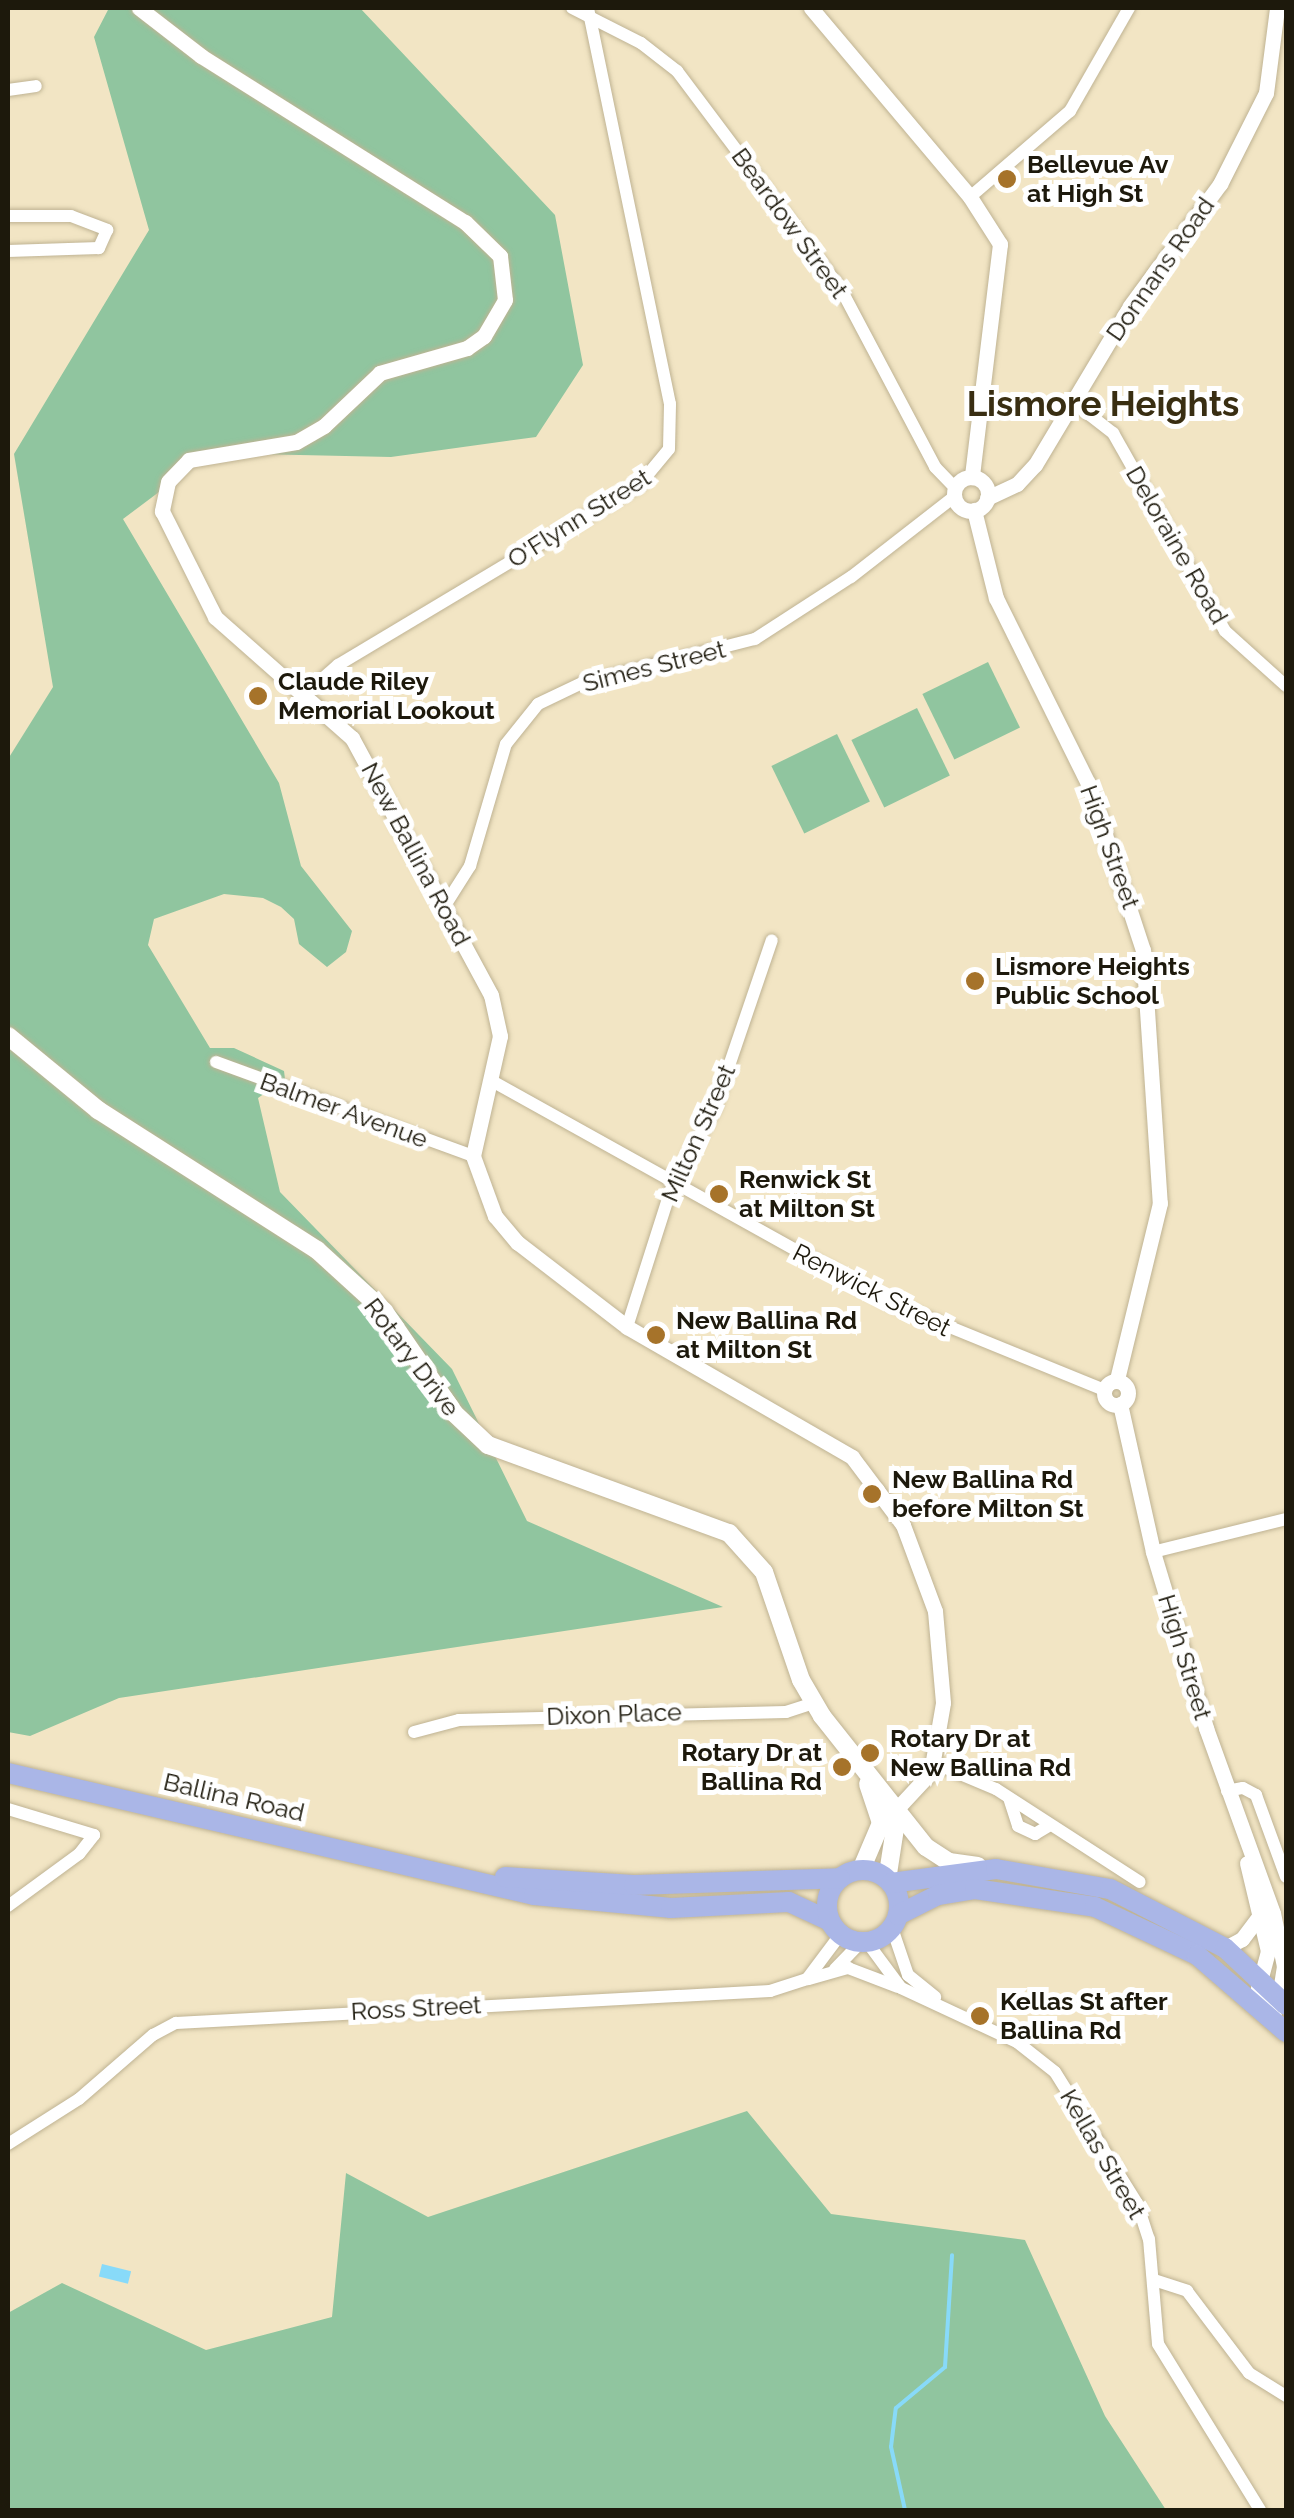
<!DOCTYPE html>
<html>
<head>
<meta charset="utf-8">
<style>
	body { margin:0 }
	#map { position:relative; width:1294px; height:2518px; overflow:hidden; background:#f2e5c4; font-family:Raleway,sans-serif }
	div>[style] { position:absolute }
	.green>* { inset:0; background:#90c59f; transform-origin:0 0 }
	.water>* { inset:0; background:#88daf9; transform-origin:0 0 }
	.stream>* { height:4px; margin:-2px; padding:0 2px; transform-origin:2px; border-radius:2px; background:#88daf9 }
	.roads { filter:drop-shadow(0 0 2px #bfb393) drop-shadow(0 0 2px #bfb393) }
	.minor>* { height:12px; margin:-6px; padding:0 6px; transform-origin:6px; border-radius:6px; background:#fff }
	.tertiary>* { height:15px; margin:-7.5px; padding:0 7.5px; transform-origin:7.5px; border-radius:7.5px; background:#fff }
	.tertiary>.ring { margin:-7.5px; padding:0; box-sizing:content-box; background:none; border:15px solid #fff; border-radius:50% }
	.secondary>* { height:18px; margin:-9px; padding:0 9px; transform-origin:9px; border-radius:9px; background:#fff }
	.primary>* { height:20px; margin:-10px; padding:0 10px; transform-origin:10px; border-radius:10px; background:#aab6e7 }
	.primary>.ring { margin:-10px; padding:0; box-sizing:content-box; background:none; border:20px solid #aab6e7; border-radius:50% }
	.dots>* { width:28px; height:28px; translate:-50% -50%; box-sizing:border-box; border:5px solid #fff; border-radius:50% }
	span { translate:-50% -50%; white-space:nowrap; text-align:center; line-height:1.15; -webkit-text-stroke:10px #fff; paint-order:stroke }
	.poi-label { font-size:25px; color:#1d190c; font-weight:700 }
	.left { translate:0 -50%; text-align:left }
	.right { translate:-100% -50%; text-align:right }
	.street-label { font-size:25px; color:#1d190c }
	.district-label { font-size:35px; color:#392e12; font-weight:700 }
	.frame { position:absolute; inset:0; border:10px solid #1d190c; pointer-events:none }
</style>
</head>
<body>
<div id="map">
	<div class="green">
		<div style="clip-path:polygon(109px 8px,360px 8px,555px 215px,583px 365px,536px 437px,391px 457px,211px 453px,123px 519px,279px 783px,301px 866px,352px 931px,346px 952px,327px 967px,299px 944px,294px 919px,281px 907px,263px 898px,224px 894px,154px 919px,148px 945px,210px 1048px,234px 1048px,284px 1071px,285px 1079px,258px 1098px,280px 1192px,452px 1369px,527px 1521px,723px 1607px,119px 1698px,30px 1736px,8px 1732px,8px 759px,53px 687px,14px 454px,149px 230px,94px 37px)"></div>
		<div style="left:988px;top:662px;width:73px;height:73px;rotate:64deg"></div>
		<div style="left:917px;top:708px;width:75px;height:73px;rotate:64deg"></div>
		<div style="left:837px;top:734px;width:75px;height:73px;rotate:64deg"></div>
		<div style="clip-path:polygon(747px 2111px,831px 2214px,1025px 2240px,1105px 2416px,1166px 2510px,8px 2510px,8px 2313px,62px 2283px,206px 2350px,332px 2317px,346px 2173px,428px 2217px)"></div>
	</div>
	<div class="water">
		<div style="left:102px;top:2264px;width:30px;height:13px;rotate:14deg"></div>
	</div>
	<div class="stream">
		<div style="left:905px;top:2510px;width:65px;rotate:-102.5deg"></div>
		<div style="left:891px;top:2447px;width:39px;rotate:-83deg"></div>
		<div style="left:896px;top:2408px;width:64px;rotate:-39.9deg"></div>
		<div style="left:945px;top:2367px;width:112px;rotate:-86.4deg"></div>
	</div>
	<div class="roads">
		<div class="minor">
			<div style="left:572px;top:8px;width:77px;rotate:26.9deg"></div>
			<div style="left:641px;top:43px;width:46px;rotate:37.9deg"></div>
			<div style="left:677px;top:71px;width:275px;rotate:53.1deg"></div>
			<div style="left:842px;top:291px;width:199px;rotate:62.1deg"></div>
			<div style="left:935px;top:467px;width:29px;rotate:46deg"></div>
			<div style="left:8px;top:90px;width:28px;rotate:-8deg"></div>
			<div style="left:970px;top:197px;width:132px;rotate:-40.7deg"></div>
			<div style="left:1070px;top:111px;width:119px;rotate:-60.2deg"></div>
			<div style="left:8px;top:216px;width:63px"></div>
			<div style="left:71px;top:216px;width:39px;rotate:21deg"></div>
			<div style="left:107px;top:230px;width:20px;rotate:114deg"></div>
			<div style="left:99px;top:248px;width:91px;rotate:178.1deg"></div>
			<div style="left:1073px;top:402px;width:51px;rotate:37.8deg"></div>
			<div style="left:1113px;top:433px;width:227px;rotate:60.5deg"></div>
			<div style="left:1225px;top:631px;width:82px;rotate:42deg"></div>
			<div style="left:305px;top:694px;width:44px;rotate:-41.3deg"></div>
			<div style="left:338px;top:665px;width:352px;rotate:-30.9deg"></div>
			<div style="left:640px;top:484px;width:45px;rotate:-50.4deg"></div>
			<div style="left:669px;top:449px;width:45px;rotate:-88.7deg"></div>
			<div style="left:670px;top:404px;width:404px;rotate:-101.7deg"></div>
			<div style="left:444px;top:907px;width:49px;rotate:-57.6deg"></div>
			<div style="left:470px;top:866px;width:127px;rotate:-73.6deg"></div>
			<div style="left:506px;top:744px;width:51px;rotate:-51.3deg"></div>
			<div style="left:538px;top:704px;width:49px;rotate:-25.5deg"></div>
			<div style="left:582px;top:683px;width:179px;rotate:-14.3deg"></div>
			<div style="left:755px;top:639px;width:114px;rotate:-32.9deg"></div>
			<div style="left:851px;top:577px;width:132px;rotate:-37.9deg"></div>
			<div style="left:216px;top:1062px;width:274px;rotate:20.1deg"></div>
			<div style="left:492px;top:1081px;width:457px;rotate:29.1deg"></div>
			<div style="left:891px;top:1303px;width:230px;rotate:22.2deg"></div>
			<div style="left:627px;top:1327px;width:142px;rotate:-72.3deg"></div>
			<div style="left:670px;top:1192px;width:96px;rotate:-62.1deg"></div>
			<div style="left:715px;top:1107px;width:176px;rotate:-71.2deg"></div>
			<div style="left:1153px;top:1552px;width:137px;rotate:-13.9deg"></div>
			<div style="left:414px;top:1732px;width:47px;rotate:-14.9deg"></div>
			<div style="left:459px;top:1720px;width:327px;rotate:-1.4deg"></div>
			<div style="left:786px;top:1712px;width:28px;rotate:-18deg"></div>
			<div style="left:934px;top:1763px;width:67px;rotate:22.8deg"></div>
			<div style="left:996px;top:1789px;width:171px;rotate:32.9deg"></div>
			<div style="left:1227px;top:1791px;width:16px;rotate:-11deg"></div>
			<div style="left:1243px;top:1788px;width:15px;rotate:28deg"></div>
			<div style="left:1256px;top:1795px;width:87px;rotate:69.9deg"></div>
			<div style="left:1009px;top:1798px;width:29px;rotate:72deg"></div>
			<div style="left:1018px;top:1826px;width:19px;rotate:25deg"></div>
			<div style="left:1035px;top:1834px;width:17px;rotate:-31deg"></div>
			<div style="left:8px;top:1809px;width:90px;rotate:16.8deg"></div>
			<div style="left:94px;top:1835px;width:24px;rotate:128deg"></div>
			<div style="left:79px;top:1854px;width:88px;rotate:143.8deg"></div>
			<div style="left:892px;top:1928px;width:50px;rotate:71.2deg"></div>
			<div style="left:908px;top:1975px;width:35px;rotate:39deg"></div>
			<div style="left:867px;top:1942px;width:57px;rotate:53.5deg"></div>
			<div style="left:901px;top:1988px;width:128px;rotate:25deg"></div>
			<div style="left:1017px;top:2042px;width:48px;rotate:38.3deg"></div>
			<div style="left:1055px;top:2072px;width:155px;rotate:58deg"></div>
			<div style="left:1137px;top:2203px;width:38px;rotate:72deg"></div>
			<div style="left:1149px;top:2239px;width:105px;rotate:85.1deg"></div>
			<div style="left:1158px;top:2344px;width:195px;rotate:58.4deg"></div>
			<div style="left:835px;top:1969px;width:37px;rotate:-46deg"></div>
			<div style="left:809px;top:1979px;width:41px;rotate:-15.8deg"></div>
			<div style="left:848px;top:1968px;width:53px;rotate:20.8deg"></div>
			<div style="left:8px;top:2144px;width:84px;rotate:-32.4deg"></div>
			<div style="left:79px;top:2099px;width:98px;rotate:-40.9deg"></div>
			<div style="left:153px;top:2035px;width:26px;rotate:-28deg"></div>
			<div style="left:176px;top:2023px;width:595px;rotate:-3.08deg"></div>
			<div style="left:770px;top:1991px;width:39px;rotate:-18deg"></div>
			<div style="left:807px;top:1979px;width:55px;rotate:-53.1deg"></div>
			<div style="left:1154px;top:2280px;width:35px;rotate:18deg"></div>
			<div style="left:1187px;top:2291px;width:103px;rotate:52.9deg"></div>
			<div style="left:1249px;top:2373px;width:44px;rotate:31.9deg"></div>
		</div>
		<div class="tertiary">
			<div style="left:139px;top:8px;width:78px;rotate:37.7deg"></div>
			<div style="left:201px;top:56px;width:312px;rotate:32.2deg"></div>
			<div style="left:465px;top:222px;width:49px;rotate:44.2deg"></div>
			<div style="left:500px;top:256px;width:44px;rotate:83.5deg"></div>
			<div style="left:505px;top:300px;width:42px;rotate:120.3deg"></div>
			<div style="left:484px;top:336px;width:21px;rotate:145deg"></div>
			<div style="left:467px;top:348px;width:91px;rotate:164deg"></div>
			<div style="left:380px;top:373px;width:77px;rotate:136.6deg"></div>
			<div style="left:324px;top:426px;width:32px;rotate:150deg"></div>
			<div style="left:296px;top:442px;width:109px;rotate:170.5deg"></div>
			<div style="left:189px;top:460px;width:30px;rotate:134deg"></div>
			<div style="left:168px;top:482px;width:30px;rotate:102deg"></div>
			<div style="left:162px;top:511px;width:119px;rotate:63.4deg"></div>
			<div style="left:215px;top:617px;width:183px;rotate:41.5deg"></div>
			<div style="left:352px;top:738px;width:292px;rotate:61.6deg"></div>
			<div style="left:491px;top:995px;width:42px;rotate:77.6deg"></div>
			<div style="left:500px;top:1036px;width:123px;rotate:102.7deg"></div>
			<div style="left:473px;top:1156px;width:64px;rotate:69.9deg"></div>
			<div style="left:495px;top:1216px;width:35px;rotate:50deg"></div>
			<div style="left:518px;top:1243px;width:138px;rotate:37.6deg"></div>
			<div style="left:627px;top:1327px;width:260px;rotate:30deg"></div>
			<div style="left:852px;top:1457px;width:85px;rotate:53.1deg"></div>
			<div style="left:903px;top:1525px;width:92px;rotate:69.6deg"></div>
			<div style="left:935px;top:1611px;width:92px;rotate:85deg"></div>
			<div style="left:943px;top:1703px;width:70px;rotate:99.9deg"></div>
			<div style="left:931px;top:1772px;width:57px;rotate:132.9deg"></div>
			<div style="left:811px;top:8px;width:247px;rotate:49.9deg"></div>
			<div style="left:970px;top:197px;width:56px;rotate:57.4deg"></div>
			<div style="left:1000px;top:244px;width:235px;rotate:96.9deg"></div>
			<div class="ring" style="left:954px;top:477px;width:19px;height:19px"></div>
			<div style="left:987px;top:498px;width:33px;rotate:-25deg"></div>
			<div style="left:1017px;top:484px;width:26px;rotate:-47deg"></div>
			<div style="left:1035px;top:465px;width:185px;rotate:-59.1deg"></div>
			<div style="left:1130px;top:306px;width:152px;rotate:-53.6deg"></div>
			<div style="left:1220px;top:184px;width:102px;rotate:-63.2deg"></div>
			<div style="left:1266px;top:93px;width:86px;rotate:-82.6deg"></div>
			<div style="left:974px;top:510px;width:91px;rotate:76deg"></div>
			<div style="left:996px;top:598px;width:207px;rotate:63.6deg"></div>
			<div style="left:1088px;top:783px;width:176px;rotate:71.8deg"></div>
			<div style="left:1143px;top:950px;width:254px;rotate:86.2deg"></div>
			<div style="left:1160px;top:1203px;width:182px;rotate:103.7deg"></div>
			<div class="ring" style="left:1104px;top:1381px;width:9px;height:9px"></div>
			<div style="left:1120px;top:1404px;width:152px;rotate:77.4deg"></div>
			<div style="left:1153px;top:1552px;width:184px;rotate:73.2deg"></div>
			<div style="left:1206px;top:1728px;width:197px;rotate:70.1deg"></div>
			<div style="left:1273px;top:1913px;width:54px;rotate:78.3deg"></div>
			<div style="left:1284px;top:1966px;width:30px;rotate:99deg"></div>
			<div style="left:1247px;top:1863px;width:90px;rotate:76.6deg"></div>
			<div style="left:1268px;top:1951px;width:38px;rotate:105deg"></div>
			<div style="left:1258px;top:1988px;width:32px;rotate:60deg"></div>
			<div style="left:1225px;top:1948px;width:19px;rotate:-28deg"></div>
			<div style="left:1242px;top:1939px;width:30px;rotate:-53deg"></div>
		</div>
		<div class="secondary">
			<div style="left:8px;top:1036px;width:117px;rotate:39.4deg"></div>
			<div style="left:98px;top:1110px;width:260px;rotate:32.6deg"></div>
			<div style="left:317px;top:1250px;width:91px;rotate:42.3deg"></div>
			<div style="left:384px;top:1311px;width:124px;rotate:55.5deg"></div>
			<div style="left:454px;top:1413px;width:47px;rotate:43.3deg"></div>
			<div style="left:488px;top:1445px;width:257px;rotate:20.1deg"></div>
			<div style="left:729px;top:1533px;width:52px;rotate:48.1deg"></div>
			<div style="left:764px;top:1572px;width:114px;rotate:71.1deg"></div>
			<div style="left:801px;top:1680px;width:42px;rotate:59.7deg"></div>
			<div style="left:822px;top:1716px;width:167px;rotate:51.6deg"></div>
			<div style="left:926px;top:1847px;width:27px;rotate:33deg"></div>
			<div style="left:949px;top:1862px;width:29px;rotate:8deg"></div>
			<div style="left:861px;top:1870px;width:51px;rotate:-66.9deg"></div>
			<div style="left:881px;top:1823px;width:41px;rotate:-108.4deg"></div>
			<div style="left:887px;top:1880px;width:72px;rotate:-81.2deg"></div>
		</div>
		<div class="primary">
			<div style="left:8px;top:1773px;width:540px;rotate:13.06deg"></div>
			<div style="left:534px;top:1895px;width:138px;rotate:5.4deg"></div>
			<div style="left:671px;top:1908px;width:118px;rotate:-2.9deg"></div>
			<div style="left:789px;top:1902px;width:45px;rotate:24.9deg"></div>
			<div class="ring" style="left:827px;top:1870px;width:52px;height:52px"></div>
			<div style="left:505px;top:1877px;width:129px;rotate:3.5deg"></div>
			<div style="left:634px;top:1885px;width:206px;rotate:-1.9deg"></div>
			<div style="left:891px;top:1883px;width:106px;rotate:-7.6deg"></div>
			<div style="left:996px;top:1869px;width:116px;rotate:10deg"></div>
			<div style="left:1110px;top:1889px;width:129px;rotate:27.2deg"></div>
			<div style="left:1225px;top:1948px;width:83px;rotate:43.1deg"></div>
			<div style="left:898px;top:1915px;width:45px;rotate:-26.6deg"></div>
			<div style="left:938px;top:1895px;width:37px;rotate:-9deg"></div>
			<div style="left:975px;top:1889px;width:121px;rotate:8.5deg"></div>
			<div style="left:1095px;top:1907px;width:113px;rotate:25.2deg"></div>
			<div style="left:1197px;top:1955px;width:118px;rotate:40.9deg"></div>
		</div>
	</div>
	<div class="dots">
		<div style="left:1007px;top:179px;background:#a6732a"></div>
		<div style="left:258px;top:696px;background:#a6732a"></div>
		<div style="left:975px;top:981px;background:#a6732a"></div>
		<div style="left:719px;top:1194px;background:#a6732a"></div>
		<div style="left:656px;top:1335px;background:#a6732a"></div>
		<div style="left:872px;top:1494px;background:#a6732a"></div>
		<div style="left:870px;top:1753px;background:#a6732a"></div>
		<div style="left:842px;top:1767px;background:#a6732a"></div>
		<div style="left:980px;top:2016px;background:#a6732a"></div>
	</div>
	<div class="poi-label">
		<span class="left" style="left:1027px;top:179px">Bellevue Av<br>at High St</span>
		<span class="left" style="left:278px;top:696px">Claude Riley<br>Memorial Lookout</span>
		<span class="left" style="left:995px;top:981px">Lismore Heights<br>Public School</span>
		<span class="left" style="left:739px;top:1194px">Renwick St<br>at Milton St</span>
		<span class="left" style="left:676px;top:1335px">New Ballina Rd<br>at Milton St</span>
		<span class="left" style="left:892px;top:1494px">New Ballina Rd<br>before Milton St</span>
		<span class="left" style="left:890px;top:1753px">Rotary Dr at<br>New Ballina Rd</span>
		<span class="right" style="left:822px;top:1767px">Rotary Dr at<br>Ballina Rd</span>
		<span class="left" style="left:1000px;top:2016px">Kellas St after<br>Ballina Rd</span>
	</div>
	<div class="street-label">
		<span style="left:790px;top:223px;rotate:54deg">Beardow Street</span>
		<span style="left:1160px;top:269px;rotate:-55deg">Donnans Road</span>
		<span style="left:579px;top:518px;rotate:-32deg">O'Flynn Street</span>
		<span style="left:1177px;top:545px;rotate:60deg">Deloraine Road</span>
		<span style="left:654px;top:666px;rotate:-14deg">Simes Street</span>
		<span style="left:1110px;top:847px;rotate:70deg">High Street</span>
		<span style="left:416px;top:854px;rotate:62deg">New Ballina Road</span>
		<span style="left:344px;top:1110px;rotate:20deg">Balmer Avenue</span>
		<span style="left:698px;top:1133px;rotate:-66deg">Milton Street</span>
		<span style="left:872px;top:1290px;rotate:27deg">Renwick Street</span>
		<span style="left:412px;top:1357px;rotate:53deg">Rotary Drive</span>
		<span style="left:1185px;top:1657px;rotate:73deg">High Street</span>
		<span style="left:614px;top:1714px;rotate:-2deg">Dixon Place</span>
		<span style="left:234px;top:1797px;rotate:13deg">Ballina Road</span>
		<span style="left:416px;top:2008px;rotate:-3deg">Ross Street</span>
		<span style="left:1103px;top:2154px;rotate:60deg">Kellas Street</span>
	</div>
	<div class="district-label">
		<span style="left:1103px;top:404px">Lismore Heights</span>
	</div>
	<div class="frame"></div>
</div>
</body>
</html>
